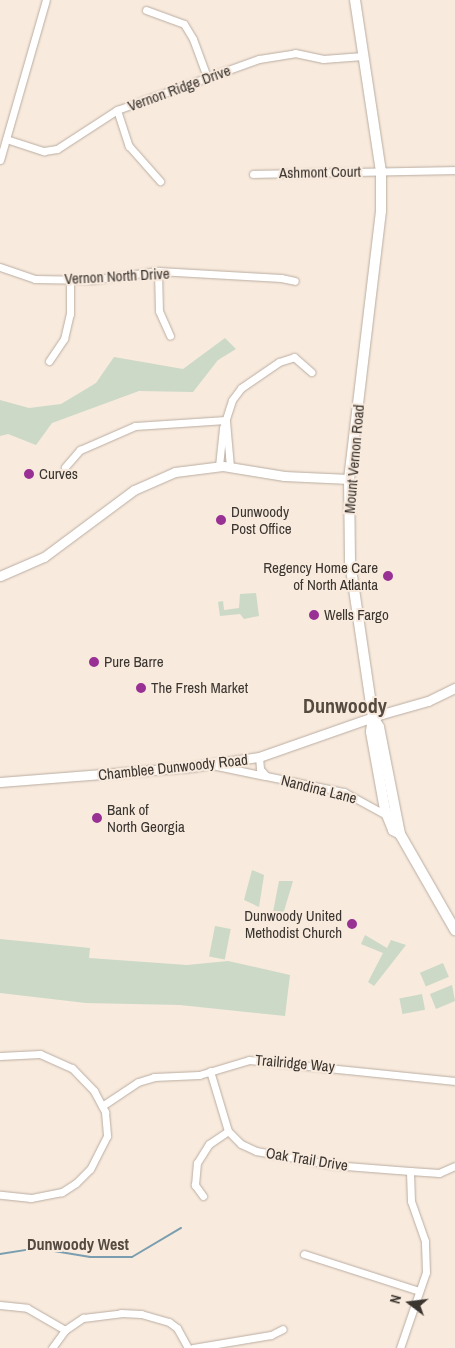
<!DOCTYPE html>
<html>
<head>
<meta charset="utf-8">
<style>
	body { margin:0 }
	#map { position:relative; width:455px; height:1348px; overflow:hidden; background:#f8eadd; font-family:"Archivo Narrow",sans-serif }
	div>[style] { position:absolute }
	.green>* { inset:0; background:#cbd9c6; transform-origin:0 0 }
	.stream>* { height:2px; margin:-1px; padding:0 1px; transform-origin:1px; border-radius:1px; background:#7a9eaf }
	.roads { filter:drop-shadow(0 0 1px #baada1) drop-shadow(0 0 1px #baada1) }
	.minor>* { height:7px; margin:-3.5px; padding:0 3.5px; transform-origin:3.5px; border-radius:3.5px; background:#fff }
	.tertiary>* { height:9px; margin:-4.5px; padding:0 4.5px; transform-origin:4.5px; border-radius:4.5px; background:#fff }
	.secondary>* { height:10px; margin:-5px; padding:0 5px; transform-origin:5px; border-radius:5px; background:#fff }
	.dots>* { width:14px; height:14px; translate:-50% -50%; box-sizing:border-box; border:2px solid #f8eadd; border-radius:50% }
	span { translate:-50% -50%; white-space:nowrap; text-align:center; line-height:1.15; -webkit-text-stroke:4px #f8eadd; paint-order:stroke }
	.street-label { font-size:15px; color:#3b3530 }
	.poi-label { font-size:15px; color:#3b3530 }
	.left { translate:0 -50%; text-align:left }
	.right { translate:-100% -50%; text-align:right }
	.neighbourhood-label { font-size:16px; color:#554a3f; font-weight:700 }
	.district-label { font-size:20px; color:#554a3f; font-weight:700 }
	.north { position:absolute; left:385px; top:1278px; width:50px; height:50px; -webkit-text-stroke:4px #f8eadd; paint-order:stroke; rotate:285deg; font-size:14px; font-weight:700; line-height:20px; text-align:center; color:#3b3530 }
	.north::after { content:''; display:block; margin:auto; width:18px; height:22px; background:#3b3530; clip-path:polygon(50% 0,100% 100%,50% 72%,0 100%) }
</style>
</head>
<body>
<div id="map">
	<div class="green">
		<div style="clip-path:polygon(225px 338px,236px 349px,218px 360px,193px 392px,139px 391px,52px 423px,36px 445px,8px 434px,0 436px,0 400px,29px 408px,61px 404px,96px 383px,114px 357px,183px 369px)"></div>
		<div style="clip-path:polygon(256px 593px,259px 616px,244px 619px,240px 614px,220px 616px,218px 602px,223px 601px,224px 610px,239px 608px,240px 594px)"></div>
		<div style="clip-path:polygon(252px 870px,264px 875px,259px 907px,244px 900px)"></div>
		<div style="clip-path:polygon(279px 881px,293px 881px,284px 911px,279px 913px,273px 912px)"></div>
		<div style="left:215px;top:926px;width:16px;height:31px;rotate:11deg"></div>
		<div style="clip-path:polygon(365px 935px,387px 948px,391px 940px,406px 945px,374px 986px,368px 982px,383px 953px,361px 944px)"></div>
		<div style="clip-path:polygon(0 939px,90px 948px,89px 958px,187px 965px,228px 961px,290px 975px,285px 1016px,180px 1005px,86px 1003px,0 993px)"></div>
		<div style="left:443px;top:963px;width:15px;height:25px;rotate:67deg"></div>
		<div style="clip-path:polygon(452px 985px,455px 1001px,436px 1009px,430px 994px)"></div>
		<div style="left:422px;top:994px;width:16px;height:23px;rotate:79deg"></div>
	</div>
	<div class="stream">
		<div style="left:0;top:1254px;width:36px;rotate:-9deg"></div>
		<div style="left:36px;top:1248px;width:55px;rotate:9.5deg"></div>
		<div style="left:90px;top:1257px;width:42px"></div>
		<div style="left:132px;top:1257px;width:57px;rotate:-30.6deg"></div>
	</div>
	<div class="roads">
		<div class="minor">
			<div style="left:146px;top:10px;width:40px;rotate:20.2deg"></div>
			<div style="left:184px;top:24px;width:17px;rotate:59deg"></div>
			<div style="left:193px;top:39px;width:40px;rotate:69.8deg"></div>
			<div style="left:117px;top:110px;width:38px;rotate:72deg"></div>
			<div style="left:129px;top:146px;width:47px;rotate:48.5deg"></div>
			<div style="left:6px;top:139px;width:40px;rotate:18deg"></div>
			<div style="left:44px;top:151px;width:13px;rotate:-9deg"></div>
			<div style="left:57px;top:149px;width:72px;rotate:-33deg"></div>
			<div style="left:117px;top:110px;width:151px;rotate:-19.8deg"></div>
			<div style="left:259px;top:59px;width:36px;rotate:-9deg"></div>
			<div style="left:295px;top:53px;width:29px;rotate:12deg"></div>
			<div style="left:323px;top:59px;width:40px;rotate:-4.3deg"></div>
			<div style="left:0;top:160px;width:166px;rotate:-74deg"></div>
			<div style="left:253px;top:174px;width:202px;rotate:-1.1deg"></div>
			<div style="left:0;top:267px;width:37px;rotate:19deg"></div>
			<div style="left:35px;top:279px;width:56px;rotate:1deg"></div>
			<div style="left:91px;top:280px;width:68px;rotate:-7.7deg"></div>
			<div style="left:158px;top:271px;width:123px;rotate:3.3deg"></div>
			<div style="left:281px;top:278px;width:14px;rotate:12deg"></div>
			<div style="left:158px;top:271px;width:40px;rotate:88.6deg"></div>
			<div style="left:159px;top:311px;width:27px;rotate:66deg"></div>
			<div style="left:49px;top:361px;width:27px;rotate:-56deg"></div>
			<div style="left:64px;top:339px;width:26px;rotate:-77deg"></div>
			<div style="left:70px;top:314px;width:35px;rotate:-90deg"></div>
			<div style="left:226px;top:421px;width:46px;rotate:85deg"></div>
			<div style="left:219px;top:466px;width:38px;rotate:-84deg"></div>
			<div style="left:223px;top:428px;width:29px;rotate:-72deg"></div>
			<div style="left:232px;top:400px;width:15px;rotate:-53deg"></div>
			<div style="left:241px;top:388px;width:46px;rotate:-34.4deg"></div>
			<div style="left:279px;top:362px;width:16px;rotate:-18deg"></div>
			<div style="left:294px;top:357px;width:23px;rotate:41deg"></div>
			<div style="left:65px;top:467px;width:23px;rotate:-49deg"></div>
			<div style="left:80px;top:450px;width:60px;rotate:-23.6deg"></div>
			<div style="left:135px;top:426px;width:91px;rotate:-3.8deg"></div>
			<div style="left:259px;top:757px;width:12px;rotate:85deg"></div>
			<div style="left:260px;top:769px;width:9px;rotate:49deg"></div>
			<div style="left:266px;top:776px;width:80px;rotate:11.6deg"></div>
			<div style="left:344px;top:792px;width:48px;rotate:28.7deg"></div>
			<div style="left:212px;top:765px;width:54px;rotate:11.7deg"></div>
			<div style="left:0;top:1056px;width:40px;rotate:-2.9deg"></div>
			<div style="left:40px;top:1054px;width:35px;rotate:24deg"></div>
			<div style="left:72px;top:1068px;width:32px;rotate:46deg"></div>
			<div style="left:94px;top:1091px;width:24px;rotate:62deg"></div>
			<div style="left:105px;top:1112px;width:24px;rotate:85deg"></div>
			<div style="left:107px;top:1136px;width:37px;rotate:117deg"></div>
			<div style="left:90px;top:1169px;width:20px;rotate:135deg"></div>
			<div style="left:76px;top:1183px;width:17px;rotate:147deg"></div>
			<div style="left:62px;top:1192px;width:32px;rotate:169deg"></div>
			<div style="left:31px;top:1198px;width:31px;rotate:-174deg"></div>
			<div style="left:210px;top:1071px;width:63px;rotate:73.3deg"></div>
			<div style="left:228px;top:1131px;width:18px;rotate:45deg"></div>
			<div style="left:241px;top:1144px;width:17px;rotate:25deg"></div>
			<div style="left:256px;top:1151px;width:78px;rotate:10.3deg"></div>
			<div style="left:333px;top:1165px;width:77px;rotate:4.5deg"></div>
			<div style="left:410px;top:1171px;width:29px;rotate:4deg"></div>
			<div style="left:439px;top:1173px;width:17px;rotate:-24deg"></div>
			<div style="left:102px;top:1106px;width:43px;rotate:-33.7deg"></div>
			<div style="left:138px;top:1082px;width:17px;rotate:-17deg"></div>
			<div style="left:154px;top:1077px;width:45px;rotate:-2.5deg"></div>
			<div style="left:199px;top:1075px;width:52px;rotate:-16.7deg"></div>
			<div style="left:249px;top:1060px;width:207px;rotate:5.8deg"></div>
			<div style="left:203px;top:1196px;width:14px;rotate:-126deg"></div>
			<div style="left:195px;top:1185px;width:22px;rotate:-85deg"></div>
			<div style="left:197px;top:1163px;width:22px;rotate:-58deg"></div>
			<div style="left:209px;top:1144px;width:23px;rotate:-34deg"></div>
			<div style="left:304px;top:1254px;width:121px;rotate:17.8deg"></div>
			<div style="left:0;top:1305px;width:27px;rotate:6deg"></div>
			<div style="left:27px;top:1308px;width:44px;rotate:30.1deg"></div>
			<div style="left:52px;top:1348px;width:22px;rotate:-54deg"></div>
			<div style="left:65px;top:1330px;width:22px;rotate:-34deg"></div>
			<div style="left:83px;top:1318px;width:38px;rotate:-7deg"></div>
			<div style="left:121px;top:1313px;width:20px;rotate:3deg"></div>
			<div style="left:141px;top:1314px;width:29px;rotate:16deg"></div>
			<div style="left:169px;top:1322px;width:10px;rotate:37deg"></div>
			<div style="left:177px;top:1328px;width:23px;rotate:61deg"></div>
			<div style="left:193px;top:1348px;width:79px;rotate:-9.5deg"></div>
			<div style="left:271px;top:1335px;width:13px;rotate:-27deg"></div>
			<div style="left:400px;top:1348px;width:80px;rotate:-71.1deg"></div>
			<div style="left:426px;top:1272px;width:31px;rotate:-92deg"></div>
			<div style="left:425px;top:1241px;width:42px;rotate:-109.3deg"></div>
			<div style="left:411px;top:1201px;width:30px;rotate:-92deg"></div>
		</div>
		<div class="tertiary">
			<div style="left:0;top:576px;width:48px;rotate:-23.4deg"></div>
			<div style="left:44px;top:557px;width:112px;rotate:-36.7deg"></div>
			<div style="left:134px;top:490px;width:45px;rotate:-23.7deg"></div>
			<div style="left:175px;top:472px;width:48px;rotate:-7.1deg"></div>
			<div style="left:223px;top:466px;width:62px;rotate:9.3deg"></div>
			<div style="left:284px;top:476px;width:65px;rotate:2.6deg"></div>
			<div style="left:0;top:782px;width:192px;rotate:-4.5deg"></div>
			<div style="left:191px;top:767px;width:69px;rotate:-8.4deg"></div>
			<div style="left:259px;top:757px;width:130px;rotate:-19.3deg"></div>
			<div style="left:382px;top:714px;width:48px;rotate:-15.8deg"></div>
			<div style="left:428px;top:701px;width:30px;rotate:-26deg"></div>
		</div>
		<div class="secondary">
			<div style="left:355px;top:0;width:173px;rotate:81.4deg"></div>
			<div style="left:381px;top:171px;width:40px;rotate:90deg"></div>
			<div style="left:381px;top:211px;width:270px;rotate:96.8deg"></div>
			<div style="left:349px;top:479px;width:83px;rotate:89.3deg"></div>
			<div style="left:350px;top:562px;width:157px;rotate:81.6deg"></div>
			<div style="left:373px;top:717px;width:12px;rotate:59deg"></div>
			<div style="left:379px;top:727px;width:109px;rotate:78.9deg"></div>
			<div style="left:400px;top:834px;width:111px;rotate:60.2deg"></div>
			<div style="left:373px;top:717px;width:15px;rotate:98deg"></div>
			<div style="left:371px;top:732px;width:79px;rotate:79.8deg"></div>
			<div style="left:385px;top:810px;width:22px;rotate:68deg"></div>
			<div style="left:393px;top:830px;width:8px;rotate:30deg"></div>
		</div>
	</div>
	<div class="dots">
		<div style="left:29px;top:474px;background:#993195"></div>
		<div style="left:221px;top:520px;background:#993195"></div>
		<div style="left:388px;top:576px;background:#993195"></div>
		<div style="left:314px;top:615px;background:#993195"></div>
		<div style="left:94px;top:662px;background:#993195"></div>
		<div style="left:141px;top:688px;background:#993195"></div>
		<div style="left:97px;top:818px;background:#993195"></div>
		<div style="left:352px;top:924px;background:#993195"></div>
	</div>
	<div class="street-label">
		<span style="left:179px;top:88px;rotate:-20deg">Vernon Ridge Drive</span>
		<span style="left:320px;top:172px;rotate:-1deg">Ashmont Court</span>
		<span style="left:117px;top:276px;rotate:-3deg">Vernon North Drive</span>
		<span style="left:354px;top:459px;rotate:-85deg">Mount Vernon Road</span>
		<span style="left:173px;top:767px;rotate:-6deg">Chamblee Dunwoody Road</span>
		<span style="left:319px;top:789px;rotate:14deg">Nandina Lane</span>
		<span style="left:295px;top:1063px;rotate:5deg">Trailridge Way</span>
		<span style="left:307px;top:1159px;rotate:9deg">Oak Trail Drive</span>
	</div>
	<div class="poi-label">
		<span class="left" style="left:39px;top:474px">Curves</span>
		<span class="left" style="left:231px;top:520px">Dunwoody<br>Post Office</span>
		<span class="right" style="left:378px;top:576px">Regency Home Care<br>of North Atlanta</span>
		<span class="left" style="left:324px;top:615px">Wells Fargo</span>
		<span class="left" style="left:104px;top:662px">Pure Barre</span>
		<span class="left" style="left:151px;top:688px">The Fresh Market</span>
		<span class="left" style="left:107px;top:818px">Bank of<br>North Georgia</span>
		<span class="right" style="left:342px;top:924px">Dunwoody United<br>Methodist Church</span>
	</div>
	<div class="neighbourhood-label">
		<span style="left:78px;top:1244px">Dunwoody West</span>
	</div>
	<div class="district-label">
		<span style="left:345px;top:705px">Dunwoody</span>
	</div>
	<div class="north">N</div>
</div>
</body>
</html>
